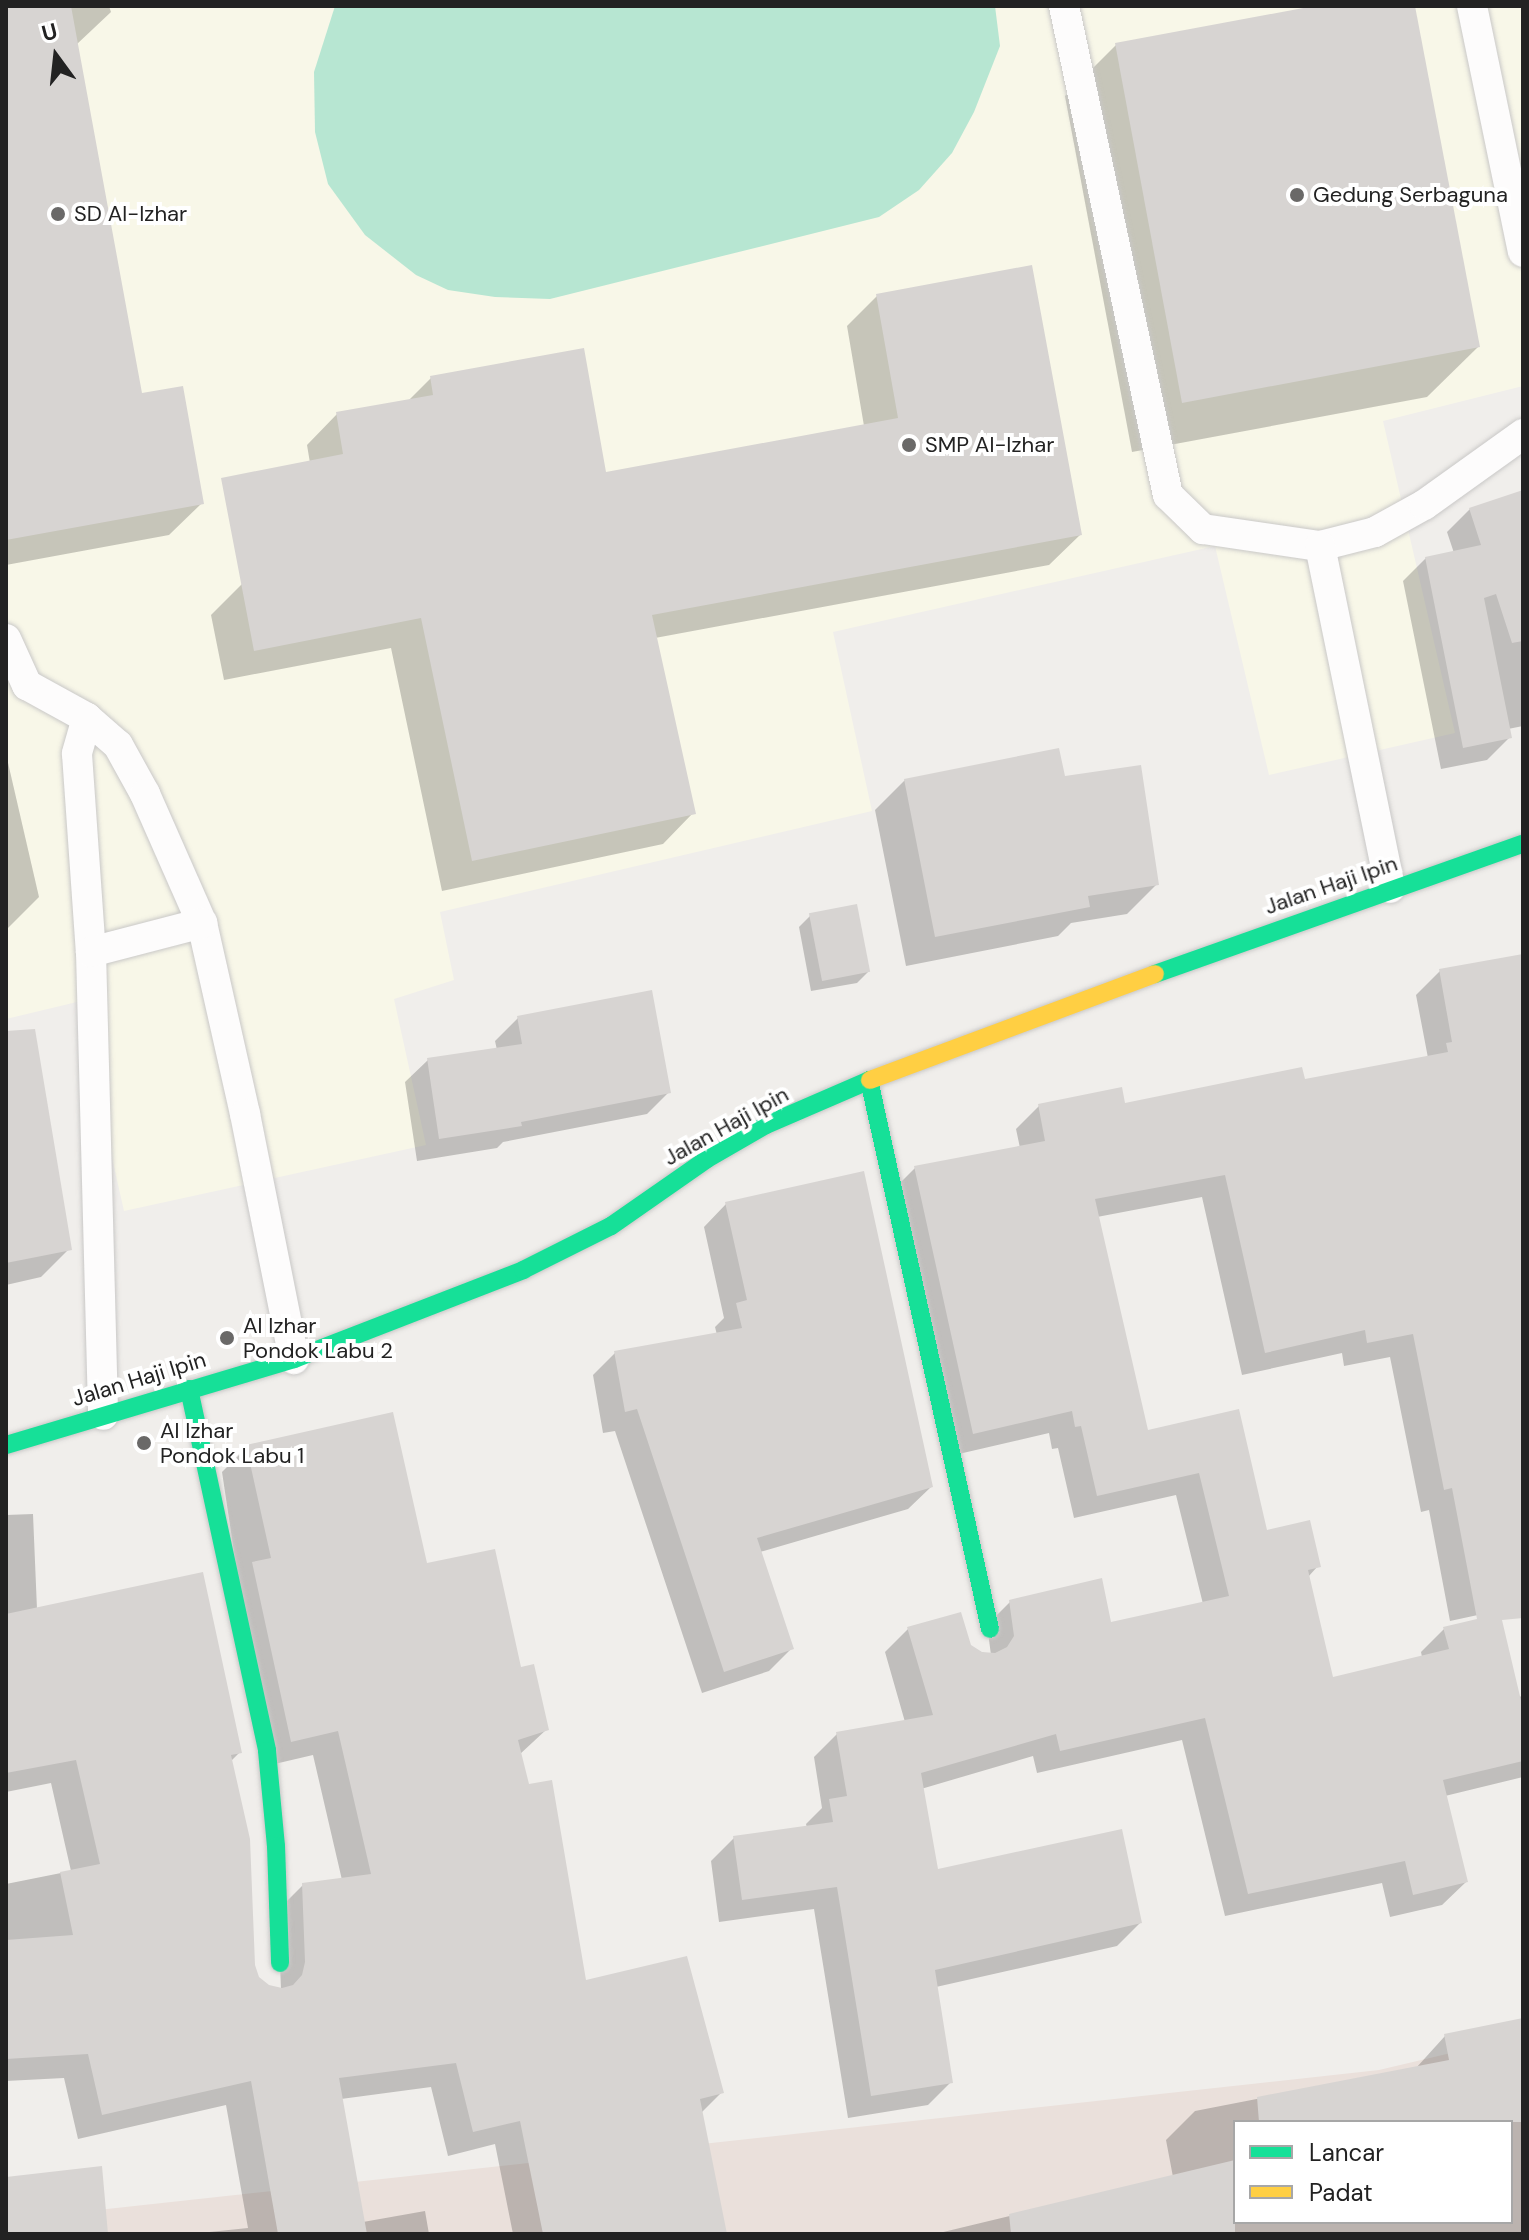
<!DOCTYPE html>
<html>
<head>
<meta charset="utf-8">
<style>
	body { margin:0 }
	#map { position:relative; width:1529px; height:2240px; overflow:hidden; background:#f0eeeb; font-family:"DM Sans",sans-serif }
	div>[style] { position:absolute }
	.education>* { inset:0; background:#f8f7e8 }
	.military>* { inset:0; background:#eae0db }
	.pitch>* { inset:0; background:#b7e6d2 }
	.shadow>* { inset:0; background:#0003 }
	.building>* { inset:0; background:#d7d4d2; transform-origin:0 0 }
	.roads { filter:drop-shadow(0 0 2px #c9c8c7) drop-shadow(0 0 2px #c9c8c7) }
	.lane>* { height:30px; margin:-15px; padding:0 15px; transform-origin:15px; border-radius:15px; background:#fdfcfc }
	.fast>* { height:18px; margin:-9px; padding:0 9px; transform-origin:9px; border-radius:9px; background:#16e098 }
	.slow>* { height:18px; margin:-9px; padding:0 9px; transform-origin:9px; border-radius:9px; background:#ffcf43 }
	.dots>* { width:22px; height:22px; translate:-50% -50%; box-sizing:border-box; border:4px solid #fff; border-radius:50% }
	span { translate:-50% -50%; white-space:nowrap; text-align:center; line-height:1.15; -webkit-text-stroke:8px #fff; paint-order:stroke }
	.poi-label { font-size:22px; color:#222 }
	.left { translate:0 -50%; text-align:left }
	.street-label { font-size:22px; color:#222 }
	.frame { position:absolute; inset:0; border:8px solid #222; pointer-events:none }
	.legend { position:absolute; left:1233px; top:2120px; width:280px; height:104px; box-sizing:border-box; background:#fff; border:2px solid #a7a7a7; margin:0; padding:10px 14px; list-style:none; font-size:24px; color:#222 }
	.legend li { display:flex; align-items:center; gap:16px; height:40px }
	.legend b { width:40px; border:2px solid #a7a7a7 }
	.north { position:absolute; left:16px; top:16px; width:80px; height:80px; -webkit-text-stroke:6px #fff; paint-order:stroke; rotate:345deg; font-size:22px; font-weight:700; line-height:32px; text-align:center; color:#222 }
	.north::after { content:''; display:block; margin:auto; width:28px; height:36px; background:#222; clip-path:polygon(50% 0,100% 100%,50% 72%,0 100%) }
</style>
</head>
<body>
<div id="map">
	<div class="education">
		<div style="clip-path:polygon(6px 6px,1523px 6px,1523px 386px,1383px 421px,1455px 733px,1269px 775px,1215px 546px,833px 632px,872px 811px,440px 912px,454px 980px,394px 999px,426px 1145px,124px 1211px,77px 1002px,6px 1019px)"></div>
	</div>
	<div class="military">
		<div style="clip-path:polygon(evenodd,1523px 2036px,1523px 2234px,6px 2234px,6px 2220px,1379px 2070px,1523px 2036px,1235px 2122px,1511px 2122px,1511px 2222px,1235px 2222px,1235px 2122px)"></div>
	</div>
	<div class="pitch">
		<div style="clip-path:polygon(335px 6px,995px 6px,1000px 46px,974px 112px,952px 153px,919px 190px,879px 217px,550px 299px,495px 297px,448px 290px,416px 275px,365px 235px,328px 184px,315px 132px,314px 72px)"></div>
	</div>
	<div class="shadow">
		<div style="clip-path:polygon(6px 6px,109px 6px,111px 12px,76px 45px,140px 396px,202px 503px,169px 535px,6px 565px)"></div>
		<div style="clip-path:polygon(1325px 6px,1413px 6px,1478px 347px,1427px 397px,1132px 452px,1065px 96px,1116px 45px)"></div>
		<div style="clip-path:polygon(877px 296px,1080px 535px,1049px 565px,655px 638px,693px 813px,663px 844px,442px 891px,391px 648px,224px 680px,211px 615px,242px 584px,310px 463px,307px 445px,337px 414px,407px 402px,431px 378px,605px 474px,864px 426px,847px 326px)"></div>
		<div style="clip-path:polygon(1523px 492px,1523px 726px,1508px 729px,1510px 737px,1487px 760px,1441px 769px,1403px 581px,1426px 558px,1454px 553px,1447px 532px,1470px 509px)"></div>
		<div style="clip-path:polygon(6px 754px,39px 897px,6px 930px)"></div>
		<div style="clip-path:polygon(1063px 778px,1157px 884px,1127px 914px,1071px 923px,1058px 936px,906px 966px,875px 810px,905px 780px)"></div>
		<div style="clip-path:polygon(810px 916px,868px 972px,857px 983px,811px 991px,799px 927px)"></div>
		<div style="clip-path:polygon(1523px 956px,1523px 1600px,1515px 1607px,1450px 1621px,1429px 1510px,1421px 1512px,1390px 1357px,1344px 1366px,1342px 1353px,1242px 1375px,1202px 1197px,1097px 1217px,1146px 1432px,1238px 1411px,1265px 1532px,1318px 1566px,1308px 1577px,1331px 1679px,1422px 1657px,1421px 1652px,1444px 1629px,1518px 1697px,1523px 1696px,1523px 1777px,1445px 1796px,1466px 1882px,1442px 1905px,1390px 1917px,1382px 1883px,1225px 1916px,1182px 1740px,1037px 1773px,1033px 1756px,921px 1789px,936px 1872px,1140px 1923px,1117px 1946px,936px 1987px,951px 2082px,928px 2105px,848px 2118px,814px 1909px,719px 1922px,711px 1861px,734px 1838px,807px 1828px,806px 1824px,822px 1808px,814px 1757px,837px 1734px,905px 1722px,885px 1652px,908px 1629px,991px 1655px,987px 1625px,1010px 1602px,1110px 1624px,1203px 1604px,1176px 1495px,1074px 1518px,1058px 1448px,1052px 1449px,1049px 1433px,950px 1456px,891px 1192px,915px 1168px,1020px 1148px,1016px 1129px,1039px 1106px,1123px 1105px,1303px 1082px,1428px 1058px,1416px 995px,1440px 971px)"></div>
		<div style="clip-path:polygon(518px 1018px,669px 1092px,647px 1114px,503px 1142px,497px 1148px,417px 1161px,405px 1082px,428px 1060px,497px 1050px,495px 1041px)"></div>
		<div style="clip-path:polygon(6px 1105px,69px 1249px,41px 1277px,6px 1285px)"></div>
		<div style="clip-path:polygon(726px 1204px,931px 1487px,908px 1509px,760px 1552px,792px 1648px,769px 1671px,702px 1693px,615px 1431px,603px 1433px,593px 1375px,615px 1353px,717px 1335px,715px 1327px,724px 1318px,704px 1227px)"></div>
		<div style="clip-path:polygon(247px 1447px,426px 1566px,519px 1670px,547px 1729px,519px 1755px,585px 1983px,722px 2092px,701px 2113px,725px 2234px,513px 2234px,495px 2144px,448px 2156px,431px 2087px,341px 2099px,363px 2222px,425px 2211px,429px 2234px,190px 2234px,248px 2228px,226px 2105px,78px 2139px,64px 2078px,6px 2081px,6px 1884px,71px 1871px,51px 1783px,6px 1792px,6px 1515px,33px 1514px,37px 1609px,240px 1752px,230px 1762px,253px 1965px,258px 1978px,267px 1986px,281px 1990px,278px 1910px,303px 1885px,342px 1880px,313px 1755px,266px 1766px,222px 1472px)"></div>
		<div style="clip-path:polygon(evenodd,1523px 2020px,1523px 2234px,935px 2234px,1173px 2177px,1166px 2140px,1195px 2111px,1416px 2068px,1445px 2036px,1523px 2020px,1235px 2122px,1511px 2122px,1511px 2222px,1235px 2222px,1235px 2122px)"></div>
		<div style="clip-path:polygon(100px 2168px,106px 2234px,6px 2234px,6px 2179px)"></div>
	</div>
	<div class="building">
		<div style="clip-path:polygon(6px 6px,71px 6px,142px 393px,183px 386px,204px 504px,6px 540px)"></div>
		<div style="clip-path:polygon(1314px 6px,1415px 6px,1480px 347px,1182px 403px,1115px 43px)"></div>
		<div style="clip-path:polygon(1032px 265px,1082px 535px,652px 615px,696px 814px,472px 861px,421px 618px,254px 651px,221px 478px,343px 454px,336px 412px,433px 395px,430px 376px,584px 348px,606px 472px,898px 418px,876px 294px)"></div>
		<div style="clip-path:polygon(1523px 490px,1523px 641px,1512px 643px,1496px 594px,1484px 598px,1512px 738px,1463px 748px,1425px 557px,1481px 545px,1469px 508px)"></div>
		<div style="clip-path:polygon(1059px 748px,1065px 776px,1141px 765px,1159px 885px,1088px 896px,1090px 907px,935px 937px,904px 779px)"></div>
		<div style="left:857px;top:904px;width:69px;height:49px;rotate:79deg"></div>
		<div style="clip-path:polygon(evenodd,1523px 954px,1523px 1618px,1502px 1620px,1523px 1709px,1523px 1761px,1443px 1780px,1468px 1882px,1413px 1895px,1405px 1861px,1248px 1894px,1205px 1718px,1060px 1751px,1056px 1734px,921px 1773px,938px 1869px,1122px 1829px,1142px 1923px,935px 1970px,953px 2083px,871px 2096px,837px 1887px,742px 1900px,733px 1836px,833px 1822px,829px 1799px,847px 1796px,836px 1732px,933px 1715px,907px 1627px,961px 1612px,971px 1645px,982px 1652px,995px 1653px,1007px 1647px,1014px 1636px,1009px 1600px,1102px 1578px,1111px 1622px,1229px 1596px,1199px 1473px,1097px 1496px,1081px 1426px,1075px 1427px,1072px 1411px,973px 1434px,914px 1166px,1045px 1141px,1038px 1104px,1122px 1087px,1125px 1103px,1302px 1067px,1305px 1079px,1448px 1052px,1446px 1043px,1452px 1042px,1439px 969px,1523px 954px,1225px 1175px,1265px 1353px,1365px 1330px,1367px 1343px,1413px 1334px,1444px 1490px,1452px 1488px,1477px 1619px,1443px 1627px,1449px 1649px,1333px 1677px,1308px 1570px,1321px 1567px,1310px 1520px,1267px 1530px,1239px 1409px,1148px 1430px,1095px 1199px,1225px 1175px)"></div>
		<div style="clip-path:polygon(652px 990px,671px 1093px,521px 1122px,522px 1126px,439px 1139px,427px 1058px,522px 1044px,517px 1016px)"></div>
		<div style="clip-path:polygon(35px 1029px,72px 1250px,6px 1263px,6px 1031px)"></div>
		<div style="clip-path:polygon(864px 1171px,933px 1487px,757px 1538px,794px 1649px,724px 1672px,637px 1409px,625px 1412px,614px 1351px,742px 1328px,736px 1303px,747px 1300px,725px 1202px)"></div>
		<div style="clip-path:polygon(393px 1412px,427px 1563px,495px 1549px,521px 1667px,534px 1664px,549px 1730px,518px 1740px,529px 1784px,552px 1780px,586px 1980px,687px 1956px,724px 2093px,700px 2099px,727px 2234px,543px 2234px,520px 2121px,473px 2132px,456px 2063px,339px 2078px,367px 2234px,278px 2234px,251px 2081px,102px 2115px,88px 2054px,6px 2059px,6px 1940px,73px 1935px,60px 1872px,100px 1864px,76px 1760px,6px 1773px,6px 1614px,203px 1572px,242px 1753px,231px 1755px,250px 1839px,255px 1965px,259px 1977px,269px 1985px,282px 1988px,293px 1985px,302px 1975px,305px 1962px,302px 1883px,371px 1874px,338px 1731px,291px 1742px,252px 1562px,271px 1558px,246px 1445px)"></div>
		<div style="clip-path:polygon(1523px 2018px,1523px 2122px,1259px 2122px,1257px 2097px,1449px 2060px,1444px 2034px)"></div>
		<div style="clip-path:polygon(1235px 2160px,1235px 2234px,1011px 2234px,1009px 2214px)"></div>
		<div style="clip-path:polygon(102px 2166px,108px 2234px,8px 2234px,6px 2177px)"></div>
	</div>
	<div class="roads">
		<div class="lane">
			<div style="left:1064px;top:6px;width:500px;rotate:78deg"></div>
			<div style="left:1168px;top:495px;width:49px;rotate:44.2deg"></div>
			<div style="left:1203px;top:529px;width:118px;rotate:8.3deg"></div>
			<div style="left:1320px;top:546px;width:57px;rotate:-14.3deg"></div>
			<div style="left:1375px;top:532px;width:56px;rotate:-28.9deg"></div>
			<div style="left:1424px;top:505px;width:122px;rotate:-35.6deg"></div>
			<div style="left:1472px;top:6px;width:251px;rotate:78.3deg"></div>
			<div style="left:1320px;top:546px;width:349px;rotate:78.4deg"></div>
			<div style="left:6px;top:639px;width:51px;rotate:65.5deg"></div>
			<div style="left:27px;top:685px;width:68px;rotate:28.8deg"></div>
			<div style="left:87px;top:718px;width:41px;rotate:41.1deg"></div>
			<div style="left:118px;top:745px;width:56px;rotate:61.1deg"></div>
			<div style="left:145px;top:794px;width:141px;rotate:66.2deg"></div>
			<div style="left:202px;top:923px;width:196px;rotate:77.3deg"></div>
			<div style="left:245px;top:1114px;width:250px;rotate:78.7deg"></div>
			<div style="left:87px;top:718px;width:37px;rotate:106deg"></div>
			<div style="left:77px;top:754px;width:198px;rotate:86deg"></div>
			<div style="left:91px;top:952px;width:463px;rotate:88.5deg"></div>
			<div style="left:91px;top:952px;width:115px;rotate:-14.6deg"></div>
		</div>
		<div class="fast">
			<div style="left:1155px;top:974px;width:390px;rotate:-19.5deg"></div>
			<div style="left:869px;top:1080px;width:562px;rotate:77.57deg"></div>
			<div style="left:189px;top:1389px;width:370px;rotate:77.8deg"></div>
			<div style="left:267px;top:1751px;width:95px;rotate:84.6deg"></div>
			<div style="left:276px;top:1846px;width:117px;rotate:88deg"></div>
			<div style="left:6px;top:1445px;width:301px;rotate:-16.6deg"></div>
			<div style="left:294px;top:1359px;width:246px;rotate:-21.2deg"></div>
			<div style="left:523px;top:1270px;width:98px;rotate:-26.6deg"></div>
			<div style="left:611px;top:1226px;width:117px;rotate:-34.9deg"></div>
			<div style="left:707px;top:1159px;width:68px;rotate:-30deg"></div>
			<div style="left:766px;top:1125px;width:113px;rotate:-23.4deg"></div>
		</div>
		<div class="slow">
			<div style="left:870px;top:1080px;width:304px;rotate:-20.4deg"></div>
		</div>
	</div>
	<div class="dots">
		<div style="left:1297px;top:195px;background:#6a6968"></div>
		<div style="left:58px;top:214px;background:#6a6968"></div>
		<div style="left:909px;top:445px;background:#6a6968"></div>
		<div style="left:227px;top:1338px;background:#6a6968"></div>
		<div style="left:144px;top:1443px;background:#6a6968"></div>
	</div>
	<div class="poi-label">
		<span class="left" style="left:1313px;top:195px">Gedung Serbaguna</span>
		<span class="left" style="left:74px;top:214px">SD Al-Izhar</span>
		<span class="left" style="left:925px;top:445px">SMP Al-Izhar</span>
		<span class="left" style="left:243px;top:1338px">Al Izhar<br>Pondok Labu 2</span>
		<span class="left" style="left:160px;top:1443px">Al Izhar<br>Pondok Labu 1</span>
	</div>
	<div class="street-label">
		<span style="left:1331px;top:885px;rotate:-19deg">Jalan Haji Ipin</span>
		<span style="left:726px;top:1126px;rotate:-29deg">Jalan Haji Ipin</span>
		<span style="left:139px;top:1379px;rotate:-17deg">Jalan Haji Ipin</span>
	</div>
	<div class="frame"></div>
	<ul class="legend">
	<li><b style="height:10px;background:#16e098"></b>Lancar</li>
	<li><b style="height:10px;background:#ffcf43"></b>Padat</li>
	</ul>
	<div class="north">U</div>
</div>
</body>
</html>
